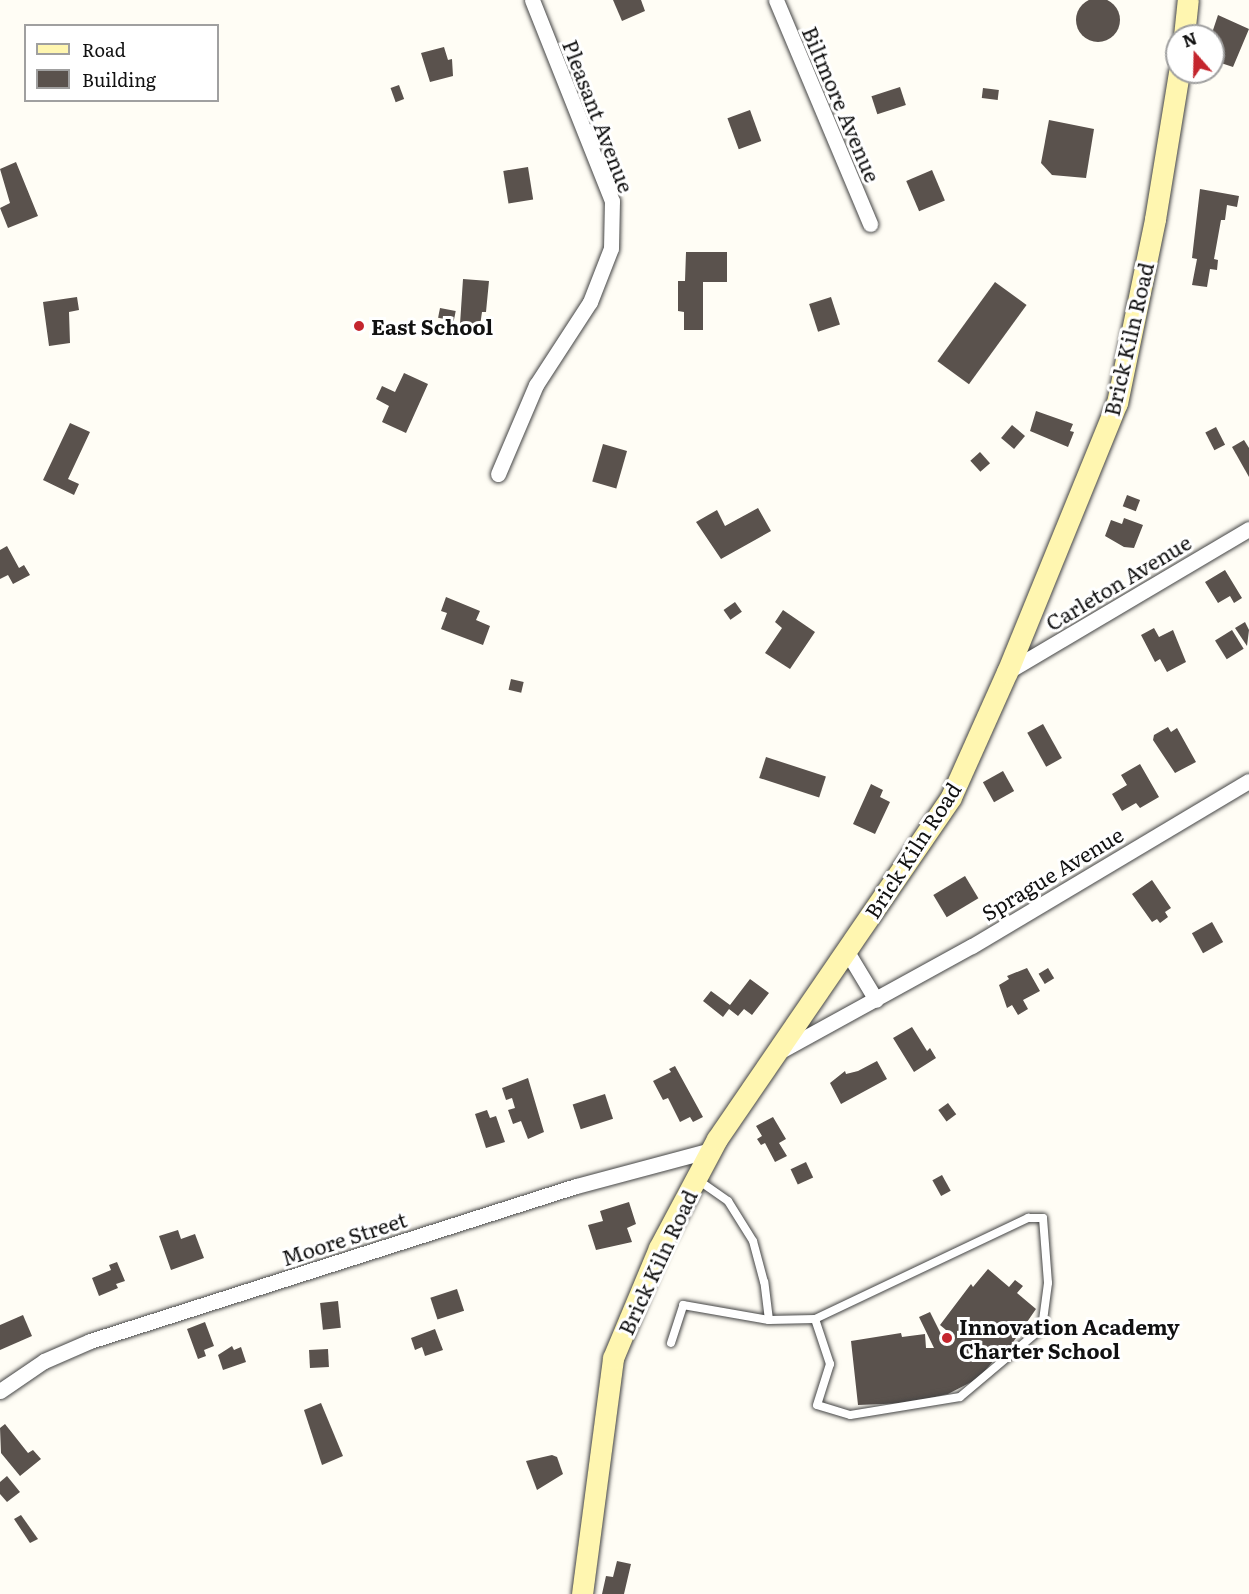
<!DOCTYPE html>
<html>
<head>
<meta charset="utf-8">
<style>
	body { margin:0 }
	#map { position:relative; width:1249px; height:1594px; overflow:hidden; background:#fffdf5; font-family:Literata,serif }
	div>[style] { position:absolute }
	.building>* { inset:0; background:#5a524d; transform-origin:0 0 }
	.round { border-radius:50% }
	.roads { filter:drop-shadow(0 0 2px #444) drop-shadow(0 0 2px #444) }
	.lane>* { height:8px; margin:-4px; padding:0 4px; transform-origin:4px; border-radius:4px; background:#fff }
	.street>* { height:15px; margin:-7.5px; padding:0 7.5px; transform-origin:7.5px; border-radius:7.5px; background:#fff }
	.secondary>* { height:21px; margin:-10.5px; padding:0 10.5px; transform-origin:10.5px; border-radius:10.5px; background:#fff6b0 }
	.dots>* { width:16px; height:16px; translate:-50% -50%; box-sizing:border-box; border:3px solid #fff; border-radius:50% }
	span { translate:-50% -50%; white-space:nowrap; text-align:center; line-height:1.15; -webkit-text-stroke:6px #fff; paint-order:stroke }
	.street-label { font-size:21px; color:#111 }
	.poi-label { font-size:21px; color:#111; font-weight:700 }
	.left { translate:0 -50%; text-align:left }
	.legend { position:absolute; left:24px; top:24px; width:195px; height:78px; box-sizing:border-box; background:#fff; border:2px solid #a0a0a0; margin:0; padding:8px 10px; list-style:none; font-size:18px; color:#111 }
	.legend li { display:flex; align-items:center; gap:12px; height:30px }
	.legend b { width:30px; border:2px solid #a0a0a0 }
	.north { position:absolute; left:1165px; top:24px; width:60px; height:60px; box-sizing:border-box; background:#fff; border:2px solid #a0a0a0; border-radius:50%; rotate:340deg; font-size:16px; font-weight:700; line-height:24px; text-align:center; color:#111 }
	.north::after { content:''; display:block; margin:auto; width:21px; height:27px; background:#c4262e; clip-path:polygon(50% 0,100% 100%,50% 72%,0 100%) }
</style>
</head>
<body>
<div id="map">
	<div class="building">
		<div class="round" style="left:1076px;top:-2px;width:44px;height:44px"></div>
		<div style="clip-path:polygon(613px 0,641px 0,645px 11px,622px 21px)"></div>
		<div style="clip-path:polygon(1218px 15px,1249px 29px,1233px 67px,1215px 61px,1220px 46px,1213px 44px,1211px 36px)"></div>
		<div style="clip-path:polygon(444px 47px,448px 60px,452px 59px,453px 76px,430px 82px,421px 53px)"></div>
		<div style="left:399px;top:85px;width:15px;height:9px;rotate:70deg"></div>
		<div style="left:900px;top:87px;width:19px;height:30px;rotate:72deg"></div>
		<div style="left:983px;top:88px;width:16px;height:10px;rotate:7deg"></div>
		<div style="left:750px;top:110px;width:33px;height:24px;rotate:70deg"></div>
		<div style="clip-path:polygon(1049px 120px,1094px 129px,1086px 178px,1052px 175px,1041px 163px)"></div>
		<div style="clip-path:polygon(16px 162px,38px 216px,8px 228px,0 208px,10px 203px,0 169px)"></div>
		<div style="left:528px;top:167px;width:33px;height:25px;rotate:81deg"></div>
		<div style="left:932px;top:170px;width:33px;height:28px;rotate:67deg"></div>
		<div style="clip-path:polygon(1200px 189px,1239px 196px,1237px 207px,1227px 205px,1225px 220px,1221px 220px,1214px 259px,1218px 260px,1217px 270px,1210px 269px,1207px 287px,1192px 285px,1197px 259px,1192px 258px)"></div>
		<div style="clip-path:polygon(686px 252px,727px 252px,727px 282px,703px 282px,703px 330px,684px 330px,684px 312px,678px 311px,678px 281px,685px 281px)"></div>
		<div style="clip-path:polygon(463px 279px,489px 281px,486px 312px,482px 312px,480px 326px,460px 324px)"></div>
		<div style="left:995px;top:282px;width:39px;height:98px;rotate:36deg"></div>
		<div style="clip-path:polygon(77px 297px,79px 310px,69px 312px,70px 343px,49px 346px,43px 302px)"></div>
		<div style="left:831px;top:297px;width:29px;height:23px;rotate:72deg"></div>
		<div style="left:440px;top:308px;width:16px;height:10px;rotate:11deg"></div>
		<div style="clip-path:polygon(404px 373px,428px 384px,406px 433px,382px 422px,389px 406px,376px 399px,382px 386px,395px 392px)"></div>
		<div style="clip-path:polygon(1036px 411px,1073px 424px,1070px 431px,1074px 432px,1068px 447px,1030px 431px)"></div>
		<div style="clip-path:polygon(70px 423px,90px 432px,68px 479px,79px 484px,74px 495px,43px 480px)"></div>
		<div style="left:1012px;top:425px;width:17px;height:17px;rotate:40deg"></div>
		<div style="left:1216px;top:427px;width:20px;height:12px;rotate:63deg"></div>
		<div style="clip-path:polygon(1244px 440px,1249px 448px,1249px 477px,1232px 447px)"></div>
		<div style="left:603px;top:444px;width:25px;height:39px;rotate:16deg"></div>
		<div style="left:980px;top:452px;width:15px;height:13px;rotate:48deg"></div>
		<div style="left:1127px;top:495px;width:14px;height:12px;rotate:21deg"></div>
		<div style="clip-path:polygon(758px 508px,771px 531px,721px 559px,696px 522px,717px 510px,725px 526px)"></div>
		<div style="clip-path:polygon(1124px 518px,1143px 525px,1134px 548px,1124px 547px,1105px 536px,1111px 520px,1122px 524px)"></div>
		<div style="clip-path:polygon(7px 546px,19px 568px,24px 565px,30px 575px,13px 584px,8px 575px,0 579px,0 550px)"></div>
		<div style="clip-path:polygon(1225px 570px,1242px 598px,1234px 603px,1230px 596px,1218px 603px,1205px 582px)"></div>
		<div style="clip-path:polygon(446px 597px,480px 611px,476px 620px,490px 626px,483px 645px,441px 629px,447px 613px,441px 611px)"></div>
		<div style="left:735px;top:602px;width:12px;height:14px;rotate:55deg"></div>
		<div style="clip-path:polygon(783px 610px,815px 632px,790px 669px,765px 653px,782px 628px,775px 622px)"></div>
		<div style="clip-path:polygon(1245px 622px,1249px 630px,1247px 646px,1235px 628px)"></div>
		<div style="clip-path:polygon(1154px 628px,1159px 637px,1173px 630px,1186px 662px,1167px 672px,1160px 659px,1155px 662px,1141px 635px)"></div>
		<div style="left:1232px;top:630px;width:22px;height:20px;rotate:58deg"></div>
		<div style="left:511px;top:679px;width:13px;height:11px;rotate:13deg"></div>
		<div style="left:1043px;top:724px;width:39px;height:18px;rotate:61deg"></div>
		<div style="clip-path:polygon(1168px 727px,1171px 732px,1177px 728px,1196px 762px,1175px 773px,1153px 740px,1154px 735px)"></div>
		<div style="left:766px;top:757px;width:63px;height:22px;rotate:18deg"></div>
		<div style="clip-path:polygon(1140px 764px,1159px 797px,1140px 808px,1136px 803px,1122px 811px,1112px 794px,1127px 785px,1121px 775px)"></div>
		<div style="left:1003px;top:771px;width:23px;height:23px;rotate:61deg"></div>
		<div style="clip-path:polygon(871px 784px,883px 790px,880px 797px,890px 802px,875px 834px,853px 824px)"></div>
		<div style="left:965px;top:876px;width:26px;height:37px;rotate:59deg"></div>
		<div style="clip-path:polygon(1152px 880px,1171px 908px,1165px 912px,1168px 917px,1160px 923px,1157px 919px,1152px 922px,1132px 894px)"></div>
		<div style="left:1212px;top:922px;width:23px;height:23px;rotate:61deg"></div>
		<div style="clip-path:polygon(1027px 968px,1040px 991px,1023px 1000px,1028px 1009px,1018px 1015px,1012px 1005px,1007px 1008px,999px 985px,1009px 979px,1007px 976px)"></div>
		<div style="left:1048px;top:968px;width:12px;height:11px;rotate:59deg"></div>
		<div style="clip-path:polygon(750px 979px,769px 993px,752px 1015px,744px 1009px,738px 1016px,729px 1009px,723px 1017px,703px 1001px,711px 991px,730px 1005px)"></div>
		<div style="clip-path:polygon(912px 1027px,927px 1051px,930px 1048px,936px 1058px,914px 1072px,893px 1038px)"></div>
		<div style="clip-path:polygon(877px 1061px,887px 1079px,841px 1104px,830px 1083px,845px 1071px,846px 1074px,858px 1071px)"></div>
		<div style="clip-path:polygon(675px 1066px,703px 1117px,693px 1122px,690px 1117px,680px 1122px,668px 1098px,663px 1100px,653px 1081px,671px 1072px,669px 1069px)"></div>
		<div style="clip-path:polygon(528px 1078px,544px 1132px,528px 1139px,521px 1121px,513px 1124px,508px 1110px,515px 1108px,512px 1098px,506px 1100px,502px 1088px)"></div>
		<div style="left:605px;top:1094px;width:26px;height:34px;rotate:72deg"></div>
		<div style="left:948px;top:1103px;width:14px;height:12px;rotate:54deg"></div>
		<div style="clip-path:polygon(487px 1110px,490px 1118px,496px 1116px,505px 1142px,486px 1148px,475px 1114px)"></div>
		<div style="clip-path:polygon(773px 1117px,786px 1139px,779px 1143px,787px 1156px,775px 1162px,765px 1143px,761px 1145px,757px 1139px,762px 1136px,756px 1126px)"></div>
		<div style="left:806px;top:1162px;width:17px;height:17px;rotate:65deg"></div>
		<div style="left:942px;top:1175px;width:18px;height:11px;rotate:61deg"></div>
		<div style="clip-path:polygon(629px 1202px,636px 1224px,627px 1228px,632px 1242px,596px 1250px,588px 1225px,603px 1221px,600px 1211px)"></div>
		<div style="clip-path:polygon(178px 1230px,181px 1239px,195px 1234px,204px 1258px,171px 1270px,159px 1236px)"></div>
		<div style="clip-path:polygon(117px 1262px,125px 1281px,116px 1284px,118px 1288px,99px 1296px,92px 1278px,111px 1270px,109px 1265px)"></div>
		<div style="clip-path:polygon(988px 1269px,1009px 1287px,1015px 1280px,1023px 1286px,1017px 1293px,1036px 1309px,1007px 1351px,1004px 1348px,979px 1378px,948px 1394px,908px 1403px,858px 1405px,851px 1341px,901px 1333px,902px 1337px,925px 1334px,926px 1348px,934px 1348px,919px 1317px,930px 1312px,945px 1342px,952px 1335px,940px 1325px,971px 1284px,973px 1287px)"></div>
		<div style="left:457px;top:1289px;width:23px;height:28px;rotate:72deg"></div>
		<div style="left:338px;top:1301px;width:27px;height:18px;rotate:84deg"></div>
		<div style="clip-path:polygon(23px 1315px,32px 1336px,0 1350px,0 1325px)"></div>
		<div style="clip-path:polygon(205px 1322px,214px 1346px,204px 1350px,206px 1356px,198px 1359px,187px 1329px)"></div>
		<div style="clip-path:polygon(435px 1329px,443px 1350px,425px 1356px,422px 1347px,415px 1350px,411px 1338px)"></div>
		<div style="clip-path:polygon(232px 1346px,234px 1350px,241px 1347px,246px 1362px,223px 1370px,218px 1355px)"></div>
		<div style="left:328px;top:1349px;width:18px;height:19px;rotate:87deg"></div>
		<div style="clip-path:polygon(321px 1403px,343px 1456px,322px 1465px,304px 1410px)"></div>
		<div style="clip-path:polygon(5px 1424px,28px 1453px,33px 1450px,41px 1459px,20px 1476px,1px 1453px,0 1428px)"></div>
		<div style="clip-path:polygon(552px 1455px,557px 1457px,563px 1474px,537px 1490px,526px 1461px)"></div>
		<div style="clip-path:polygon(7px 1476px,20px 1492px,7px 1502px,0 1494px,0 1482px)"></div>
		<div style="clip-path:polygon(21px 1515px,38px 1539px,30px 1543px,14px 1519px)"></div>
		<div style="clip-path:polygon(617px 1561px,631px 1564px,624px 1594px,602px 1594px,606px 1576px,613px 1577px)"></div>
	</div>
	<div class="roads">
		<div class="lane">
			<div style="left:769px;top:1320px;width:46px;rotate:-1.2deg"></div>
			<div style="left:815px;top:1319px;width:236px;rotate:-25.4deg"></div>
			<div style="left:1028px;top:1218px;width:15px"></div>
			<div style="left:1043px;top:1218px;width:65px;rotate:85.6deg"></div>
			<div style="left:1048px;top:1283px;width:45px;rotate:97.6deg"></div>
			<div style="left:1042px;top:1328px;width:107px;rotate:139.9deg"></div>
			<div style="left:960px;top:1397px;width:111px;rotate:170.7deg"></div>
			<div style="left:850px;top:1415px;width:34px;rotate:-163deg"></div>
			<div style="left:817px;top:1405px;width:43px;rotate:-72.4deg"></div>
			<div style="left:830px;top:1364px;width:47px;rotate:-108.4deg"></div>
			<div style="left:671px;top:1343px;width:40px;rotate:-72deg"></div>
			<div style="left:683px;top:1305px;width:87px;rotate:9.9deg"></div>
			<div style="left:769px;top:1320px;width:38px;rotate:-97deg"></div>
			<div style="left:764px;top:1282px;width:42px;rotate:-105deg"></div>
			<div style="left:753px;top:1241px;width:47px;rotate:-122deg"></div>
			<div style="left:728px;top:1201px;width:38px;rotate:-145deg"></div>
		</div>
		<div class="street">
			<div style="left:776px;top:0;width:243px;rotate:67.2deg"></div>
			<div style="left:498px;top:474px;width:97px;rotate:-66.9deg"></div>
			<div style="left:536px;top:385px;width:99px;rotate:-57deg"></div>
			<div style="left:590px;top:302px;width:58px;rotate:-68.7deg"></div>
			<div style="left:611px;top:248px;width:47px;rotate:-88.8deg"></div>
			<div style="left:612px;top:201px;width:216px;rotate:-111.7deg"></div>
			<div style="left:1007px;top:672px;width:281px;rotate:-30.6deg"></div>
			<div style="left:846px;top:950px;width:58px;rotate:59deg"></div>
			<div style="left:777px;top:1053px;width:222px;rotate:-28.8deg"></div>
			<div style="left:972px;top:946px;width:322px;rotate:-30.8deg"></div>
			<div style="left:0;top:1391px;width:53px;rotate:-34.3deg"></div>
			<div style="left:44px;top:1361px;width:50px;rotate:-23.5deg"></div>
			<div style="left:90px;top:1341px;width:510px;rotate:-17.69deg"></div>
			<div style="left:576px;top:1186px;width:140px;rotate:-14.9deg"></div>
		</div>
		<div class="secondary">
			<div style="left:1184px;top:36px;width:36px;rotate:-84deg"></div>
			<div style="left:582px;top:1594px;width:238px;rotate:-82.5deg"></div>
			<div style="left:613px;top:1358px;width:119px;rotate:-67.3deg"></div>
			<div style="left:659px;top:1248px;width:123px;rotate:-62deg"></div>
			<div style="left:717px;top:1139px;width:414px;rotate:-55.6deg"></div>
			<div style="left:951px;top:797px;width:137px;rotate:-65.9deg"></div>
			<div style="left:1007px;top:672px;width:291px;rotate:-67.8deg"></div>
			<div style="left:1117px;top:403px;width:188px;rotate:-78.3deg"></div>
			<div style="left:1155px;top:219px;width:149px;rotate:-80.7deg"></div>
		</div>
	</div>
	<div class="dots">
		<div style="left:359px;top:326px;background:#c4262e"></div>
		<div style="left:947px;top:1338px;background:#c4262e"></div>
	</div>
	<div class="street-label">
		<span style="left:842px;top:104px;rotate:67deg">Biltmore Avenue</span>
		<span style="left:599px;top:116px;rotate:69deg">Pleasant Avenue</span>
		<span style="left:1128px;top:339px;rotate:-77deg">Brick Kiln Road</span>
		<span style="left:1118px;top:582px;rotate:-31deg">Carleton Avenue</span>
		<span style="left:912px;top:850px;rotate:-57deg">Brick Kiln Road</span>
		<span style="left:1052px;top:873px;rotate:-31deg">Sprague Avenue</span>
		<span style="left:344px;top:1238px;rotate:-18deg">Moore Street</span>
		<span style="left:657px;top:1262px;rotate:-65deg">Brick Kiln Road</span>
	</div>
	<div class="poi-label">
		<span class="left" style="left:371px;top:326px">East School</span>
		<span class="left" style="left:959px;top:1338px">Innovation Academy<br>Charter School</span>
	</div>
	<ul class="legend">
	<li><b style="height:8px;background:#fff6b0"></b>Road</li>
	<li><b style="height:16px;background:#5a524d"></b>Building</li>
	</ul>
	<div class="north">N</div>
</div>
</body>
</html>
